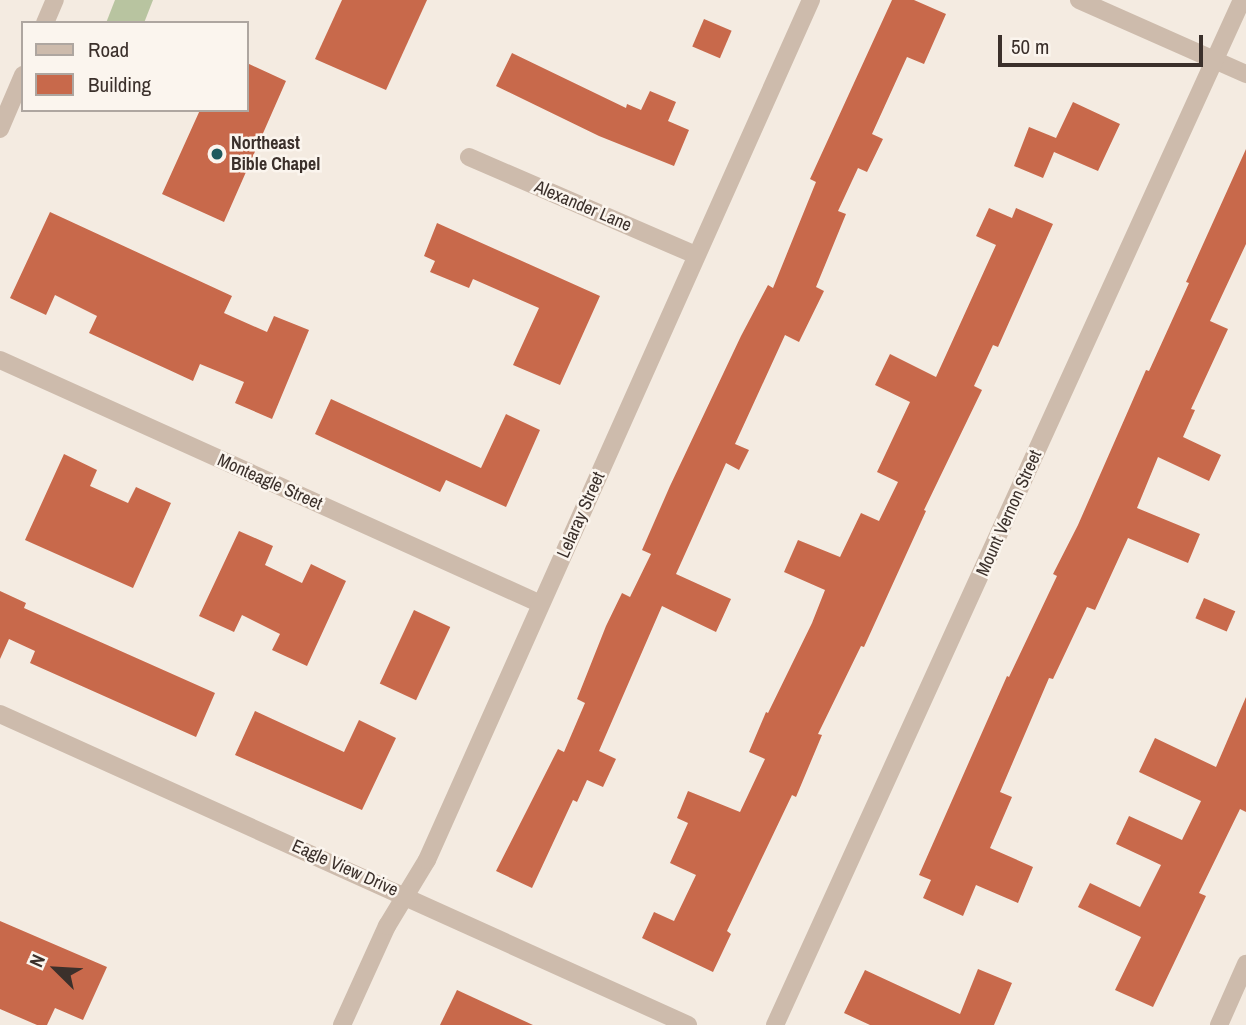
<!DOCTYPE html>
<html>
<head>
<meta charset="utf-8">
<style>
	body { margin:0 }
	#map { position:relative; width:1246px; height:1025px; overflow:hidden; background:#f4ebe1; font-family:"Archivo Narrow",sans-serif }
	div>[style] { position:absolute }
	.green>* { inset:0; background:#b8c4a0 }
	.building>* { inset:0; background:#c8694b; transform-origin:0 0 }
	.minor>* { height:18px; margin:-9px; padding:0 9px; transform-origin:9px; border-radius:9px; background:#cdbbac }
	.dots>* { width:19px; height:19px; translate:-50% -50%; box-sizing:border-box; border:4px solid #fbf5ee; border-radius:50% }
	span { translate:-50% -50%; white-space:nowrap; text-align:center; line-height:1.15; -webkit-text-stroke:5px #fbf5ee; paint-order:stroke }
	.poi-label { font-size:18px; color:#3b302b; font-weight:700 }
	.left { translate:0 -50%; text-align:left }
	.street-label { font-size:18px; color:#3b302b }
	.legend { position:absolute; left:21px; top:21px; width:228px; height:91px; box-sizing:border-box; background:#fbf5ee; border:2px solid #aea6a0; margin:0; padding:9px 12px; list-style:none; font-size:21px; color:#3b302b }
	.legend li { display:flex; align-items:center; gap:14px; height:35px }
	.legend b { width:35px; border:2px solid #aea6a0 }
	.north { position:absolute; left:21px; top:934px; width:70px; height:70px; -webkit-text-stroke:5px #fbf5ee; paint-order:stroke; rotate:294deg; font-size:19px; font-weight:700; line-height:28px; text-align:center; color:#3b302b }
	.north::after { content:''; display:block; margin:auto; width:24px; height:32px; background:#3b302b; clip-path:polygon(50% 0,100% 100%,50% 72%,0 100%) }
	.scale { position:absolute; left:998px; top:35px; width:205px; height:32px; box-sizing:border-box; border:4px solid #3b302b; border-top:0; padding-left:9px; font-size:21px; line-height:24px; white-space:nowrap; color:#3b302b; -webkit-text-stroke:5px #fbf5ee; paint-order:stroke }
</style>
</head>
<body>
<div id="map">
	<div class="green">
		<div style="clip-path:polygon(115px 0,153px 0,144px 23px,106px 23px)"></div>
	</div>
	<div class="building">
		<div style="clip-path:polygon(342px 0,427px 0,386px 90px,315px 59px)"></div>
		<div style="clip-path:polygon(892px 0,914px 0,946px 14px,924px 64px,907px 57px,872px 134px,883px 139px,867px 172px,858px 168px,838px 211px,846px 214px,816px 287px,824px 291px,799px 342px,785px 335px,735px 444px,749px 450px,739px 470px,726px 463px,676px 574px,731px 599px,716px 632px,662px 606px,599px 751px,616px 759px,603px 787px,587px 780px,577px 802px,573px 800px,532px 888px,496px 871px,558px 749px,564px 752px,585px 703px,577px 699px,606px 626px,622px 593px,630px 597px,651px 554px,642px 550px,670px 486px,741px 336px,768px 285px,773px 288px,816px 182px,810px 179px)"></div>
		<div style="left:704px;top:19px;width:30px;height:30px;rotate:23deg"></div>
		<div style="clip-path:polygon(512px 53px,626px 108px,627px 104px,641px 110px,650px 91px,676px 102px,668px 121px,689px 130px,674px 166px,599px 136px,496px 86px)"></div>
		<div style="clip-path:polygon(247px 63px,286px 81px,224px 222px,162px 194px,200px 110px,247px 110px)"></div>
		<div style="clip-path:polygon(1073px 102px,1120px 124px,1098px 171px,1054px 152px,1043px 178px,1014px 166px,1029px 127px,1056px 138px)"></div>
		<div style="clip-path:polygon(1246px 149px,1246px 244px,1210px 321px,1228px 329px,1191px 409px,1195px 410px,1183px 437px,1221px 455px,1209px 481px,1158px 457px,1137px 508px,1200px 534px,1188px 563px,1128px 538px,1095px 610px,1087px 607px,1053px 679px,1049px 678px,1000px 792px,1012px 797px,990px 848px,1033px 867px,1018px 903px,976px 885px,963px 916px,923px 898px,931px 880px,919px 875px,1007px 676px,1009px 677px,1057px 576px,1053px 574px,1078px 525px,1146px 370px,1149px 371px,1189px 283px,1186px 282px)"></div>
		<div style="clip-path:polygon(989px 208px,1012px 218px,1016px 208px,1053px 224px,998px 347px,993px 345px,974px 386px,982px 390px,924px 510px,926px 511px,864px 647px,861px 646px,818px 734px,822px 735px,796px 797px,792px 795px,727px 931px,731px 934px,713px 972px,642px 938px,654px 912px,674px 921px,696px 875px,670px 863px,688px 823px,677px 818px,688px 791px,740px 812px,765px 759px,749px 752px,766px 712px,768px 713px,812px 623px,825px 590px,784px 572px,798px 540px,840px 557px,861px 513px,879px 521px,898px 482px,877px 472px,910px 402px,875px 385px,890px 354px,936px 377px,996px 245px,976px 236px)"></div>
		<div style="clip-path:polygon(50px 212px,232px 296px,224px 313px,267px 332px,274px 316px,309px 330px,272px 419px,235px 403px,244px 382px,200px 364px,193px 381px,89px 333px,97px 316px,55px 295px,46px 315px,10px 298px)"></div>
		<div style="clip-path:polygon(437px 223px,600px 296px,560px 385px,513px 365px,539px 308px,473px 279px,469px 288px,430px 272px,435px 261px,424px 256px)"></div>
		<div style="clip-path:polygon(331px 399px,481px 468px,506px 414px,540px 430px,506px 507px,446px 480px,440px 492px,315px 434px)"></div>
		<div style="clip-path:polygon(64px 454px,97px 470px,90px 486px,128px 503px,136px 487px,171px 503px,133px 588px,25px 540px)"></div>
		<div style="clip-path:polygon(239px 531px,273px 546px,265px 565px,302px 583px,311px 564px,346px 581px,307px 666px,272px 650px,280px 634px,242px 615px,234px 632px,199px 616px)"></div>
		<div style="clip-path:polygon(0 591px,26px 603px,24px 608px,215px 693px,196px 737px,30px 663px,35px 651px,9px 639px,0 659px)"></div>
		<div style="left:1204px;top:598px;width:34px;height:22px;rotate:23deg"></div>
		<div style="left:414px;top:610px;width:40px;height:81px;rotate:25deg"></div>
		<div style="clip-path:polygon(1246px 697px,1246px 812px,1240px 809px,1199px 893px,1206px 896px,1153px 1007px,1115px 990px,1141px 937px,1078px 907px,1090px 883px,1140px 907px,1161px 865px,1116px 844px,1129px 816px,1182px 840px,1201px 801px,1139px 772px,1155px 738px,1216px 767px)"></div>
		<div style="clip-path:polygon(255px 711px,344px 752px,359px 720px,396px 738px,362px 810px,235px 755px)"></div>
		<div style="clip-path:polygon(0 921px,107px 967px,83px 1020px,55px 1008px,47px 1025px,37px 1025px,0 1009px)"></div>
		<div style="clip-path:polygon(978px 969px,1012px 983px,994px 1025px,870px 1025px,844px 1013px,865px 970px,960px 1014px)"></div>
		<div style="clip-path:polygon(457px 990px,533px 1025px,440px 1025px)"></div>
	</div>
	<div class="minor">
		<div style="left:1079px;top:0;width:183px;rotate:23.9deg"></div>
		<div style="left:45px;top:23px;width:25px;rotate:-67deg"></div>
		<div style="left:0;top:129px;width:59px;rotate:-66.9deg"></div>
		<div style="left:469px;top:157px;width:247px;rotate:23.4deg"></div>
		<div style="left:0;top:360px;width:593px;rotate:24.28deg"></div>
		<div style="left:0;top:714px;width:755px;rotate:24.32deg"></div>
		<div style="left:342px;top:1025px;width:109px;rotate:-65.6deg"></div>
		<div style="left:387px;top:926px;width:77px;rotate:-58.8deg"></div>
		<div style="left:427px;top:860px;width:942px;rotate:-65.94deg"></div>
		<div style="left:775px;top:1025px;width:1126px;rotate:-65.51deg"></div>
		<div style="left:1219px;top:1025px;width:67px;rotate:-66.1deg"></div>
	</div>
	<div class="dots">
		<div style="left:217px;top:154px;background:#1f5a5e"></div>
	</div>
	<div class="poi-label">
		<span class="left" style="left:231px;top:154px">Northeast<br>Bible Chapel</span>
	</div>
	<div class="street-label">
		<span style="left:583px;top:206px;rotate:23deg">Alexander Lane</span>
		<span style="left:270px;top:482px;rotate:24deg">Monteagle Street</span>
		<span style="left:1009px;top:513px;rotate:-66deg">Mount Vernon Street</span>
		<span style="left:581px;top:515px;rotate:-66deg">Lelaray Street</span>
		<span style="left:345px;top:868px;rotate:24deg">Eagle View Drive</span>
	</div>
	<ul class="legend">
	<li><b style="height:9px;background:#cdbbac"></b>Road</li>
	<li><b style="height:19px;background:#c8694b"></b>Building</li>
	</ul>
	<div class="north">N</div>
	<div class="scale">50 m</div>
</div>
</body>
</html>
